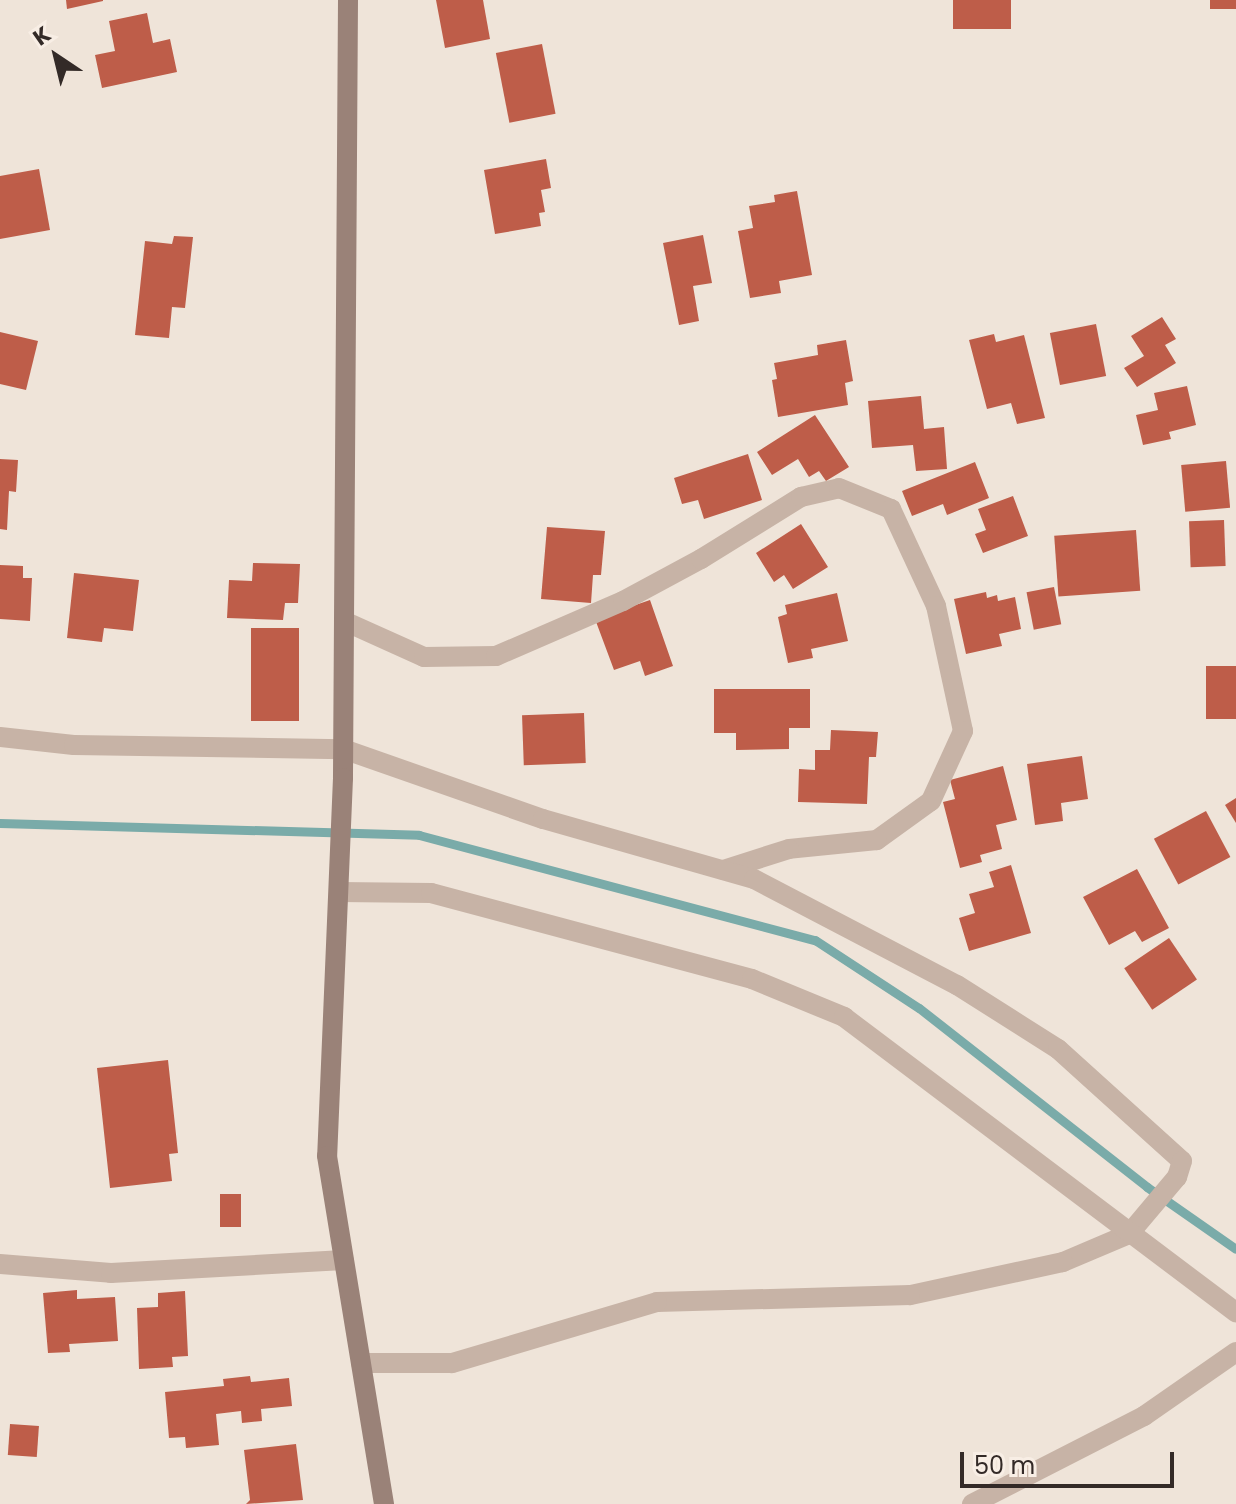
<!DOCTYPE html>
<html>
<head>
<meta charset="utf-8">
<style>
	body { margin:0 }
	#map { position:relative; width:1236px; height:1504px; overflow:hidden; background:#efe4d9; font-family:Poppins,sans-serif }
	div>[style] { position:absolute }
	.stream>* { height:9px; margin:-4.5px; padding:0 4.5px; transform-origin:4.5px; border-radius:4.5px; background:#7aaba9 }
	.building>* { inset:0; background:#be5d49; transform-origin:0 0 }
	.minor>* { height:20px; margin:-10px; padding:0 10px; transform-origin:10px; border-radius:10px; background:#c7b3a6 }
	.secondary>* { height:20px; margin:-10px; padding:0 10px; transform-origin:10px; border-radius:10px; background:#9a8278 }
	span { translate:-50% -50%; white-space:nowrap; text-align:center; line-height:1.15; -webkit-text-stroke:6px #f8eee5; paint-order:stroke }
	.north { position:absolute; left:16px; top:16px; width:80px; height:80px; -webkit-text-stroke:6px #f8eee5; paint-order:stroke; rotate:325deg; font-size:22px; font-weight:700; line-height:32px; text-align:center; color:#332a27 }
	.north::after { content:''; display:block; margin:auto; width:28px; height:36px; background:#332a27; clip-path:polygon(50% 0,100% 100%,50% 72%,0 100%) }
	.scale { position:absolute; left:960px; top:1452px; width:214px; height:36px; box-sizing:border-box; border:4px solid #332a27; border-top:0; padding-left:10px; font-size:24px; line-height:28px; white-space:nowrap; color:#332a27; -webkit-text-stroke:6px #f8eee5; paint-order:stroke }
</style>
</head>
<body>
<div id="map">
	<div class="stream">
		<div style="left:0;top:823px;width:419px;rotate:1.6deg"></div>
		<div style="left:419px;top:835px;width:410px;rotate:14.9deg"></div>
		<div style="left:815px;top:940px;width:124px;rotate:33.2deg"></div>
		<div style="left:919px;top:1008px;width:290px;rotate:38.1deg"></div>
		<div style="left:1147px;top:1187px;width:108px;rotate:34.9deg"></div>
	</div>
	<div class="building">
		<div style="clip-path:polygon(66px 0,103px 0,103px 1px,67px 9px)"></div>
		<div style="clip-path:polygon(436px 0,483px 0,490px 39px,445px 48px)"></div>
		<div style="left:953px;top:0;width:58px;height:29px"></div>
		<div style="left:1210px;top:0;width:26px;height:9px"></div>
		<div style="clip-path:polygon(147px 13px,153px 43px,170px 39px,177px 72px,102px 88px,95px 55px,115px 51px,109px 21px)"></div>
		<div style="left:542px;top:44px;width:71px;height:47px;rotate:79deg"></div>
		<div style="clip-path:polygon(546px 159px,551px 188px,541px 190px,545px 212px,539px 213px,541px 226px,495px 234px,484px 170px)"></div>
		<div style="clip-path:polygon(39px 169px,50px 230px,0 239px,0 176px)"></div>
		<div style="clip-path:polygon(797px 191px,812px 275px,779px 281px,781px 293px,750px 298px,738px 231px,753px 228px,749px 206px,775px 202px,774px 195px)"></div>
		<div style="clip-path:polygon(703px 235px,712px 283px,693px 286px,699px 321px,679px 325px,663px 243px)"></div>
		<div style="clip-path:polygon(174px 236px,193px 237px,185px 308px,172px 307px,169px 338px,135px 335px,145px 241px,172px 244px)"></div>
		<div style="clip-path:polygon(1162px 317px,1176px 339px,1165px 345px,1176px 363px,1137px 387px,1124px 368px,1144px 356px,1131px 336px)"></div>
		<div style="left:1096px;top:324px;width:53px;height:47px;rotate:79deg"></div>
		<div style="clip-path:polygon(0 332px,38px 341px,26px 390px,0 384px)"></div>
		<div style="clip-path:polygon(994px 334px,996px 342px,1024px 335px,1045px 418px,1017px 424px,1011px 403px,987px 409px,969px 340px)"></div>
		<div style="clip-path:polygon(846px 340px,853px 381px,845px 383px,848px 405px,778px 417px,772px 380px,777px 379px,774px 363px,818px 355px,817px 345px)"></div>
		<div style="clip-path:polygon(1187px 386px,1196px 425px,1169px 432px,1171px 439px,1143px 445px,1136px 415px,1158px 410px,1154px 393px)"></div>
		<div style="clip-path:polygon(921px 396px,924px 429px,944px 427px,947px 469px,916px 471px,913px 445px,872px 448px,868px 401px)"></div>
		<div style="clip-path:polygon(815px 415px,849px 467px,826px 481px,819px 471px,809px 477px,798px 459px,772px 475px,757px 452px)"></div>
		<div style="clip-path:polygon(748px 454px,762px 500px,704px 519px,698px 500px,682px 504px,674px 478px)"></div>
		<div style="clip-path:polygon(0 459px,18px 460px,16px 492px,9px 491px,7px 530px,0 529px)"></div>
		<div style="left:1226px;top:461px;width:47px;height:45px;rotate:85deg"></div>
		<div style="clip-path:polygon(975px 462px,989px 498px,947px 515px,943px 504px,912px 516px,902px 491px)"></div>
		<div style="clip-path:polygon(1013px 496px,1028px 536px,983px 553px,975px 534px,986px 530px,978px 509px)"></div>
		<div style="left:1224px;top:520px;width:46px;height:35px;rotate:88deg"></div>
		<div style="clip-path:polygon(801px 524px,828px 567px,793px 589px,784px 575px,774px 582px,756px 553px)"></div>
		<div style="clip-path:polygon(547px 527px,605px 531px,601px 575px,593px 575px,591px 603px,541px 599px)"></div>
		<div style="left:1136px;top:530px;width:61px;height:82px;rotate:86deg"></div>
		<div style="clip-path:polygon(253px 563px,300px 564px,298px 603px,285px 603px,283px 620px,227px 618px,229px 580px,252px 581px)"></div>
		<div style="clip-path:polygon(0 565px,23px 566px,23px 578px,32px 578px,30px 621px,0 619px)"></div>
		<div style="clip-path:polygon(74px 573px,139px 580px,133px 631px,104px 628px,102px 642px,67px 638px)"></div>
		<div style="left:1054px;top:587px;width:38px;height:28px;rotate:79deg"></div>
		<div style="clip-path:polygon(986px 592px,987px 598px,997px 595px,998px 601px,1015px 597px,1021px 629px,999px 634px,1002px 646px,966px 654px,954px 599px)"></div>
		<div style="clip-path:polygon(837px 593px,848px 641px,811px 649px,813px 658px,788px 663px,778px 617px,787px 614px,785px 605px)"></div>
		<div style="clip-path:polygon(650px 600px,673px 666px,645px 676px,640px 661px,614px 670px,595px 619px)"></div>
		<div style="left:251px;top:628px;width:48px;height:93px"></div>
		<div style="left:1236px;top:666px;width:53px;height:30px;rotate:90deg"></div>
		<div style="clip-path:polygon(714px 689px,810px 689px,810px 728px,789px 728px,789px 749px,736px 750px,736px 733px,714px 733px)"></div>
		<div style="left:584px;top:713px;width:50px;height:62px;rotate:88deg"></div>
		<div style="clip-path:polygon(831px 730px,878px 732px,876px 757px,869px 757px,867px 804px,798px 802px,799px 769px,815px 770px,815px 750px,830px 750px)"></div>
		<div style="clip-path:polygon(1082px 756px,1088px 799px,1061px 803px,1063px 821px,1035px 825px,1027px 764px)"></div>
		<div style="clip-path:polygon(1003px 766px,1017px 820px,996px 825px,1002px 849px,980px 855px,982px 862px,960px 868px,943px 802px,955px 799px,950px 780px)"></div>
		<div style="clip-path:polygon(1236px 798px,1236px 823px,1225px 805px)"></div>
		<div style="left:1206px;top:811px;width:52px;height:59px;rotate:62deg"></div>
		<div style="clip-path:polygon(1011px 865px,1031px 933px,969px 951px,959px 918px,975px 913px,969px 894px,994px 887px,989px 872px)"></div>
		<div style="clip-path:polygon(1137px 869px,1169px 928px,1142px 942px,1135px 931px,1109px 945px,1083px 897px)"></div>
		<div style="left:1169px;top:938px;width:50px;height:54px;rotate:56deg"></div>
		<div style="clip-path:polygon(168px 1060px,178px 1153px,169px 1154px,172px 1181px,110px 1188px,97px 1068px)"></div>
		<div style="left:241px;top:1194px;width:33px;height:21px;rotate:90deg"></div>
		<div style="clip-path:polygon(77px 1290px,77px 1299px,115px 1297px,118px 1341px,69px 1344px,70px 1352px,48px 1353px,43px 1293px)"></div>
		<div style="clip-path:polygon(185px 1291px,188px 1356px,172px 1357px,173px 1367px,139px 1369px,137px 1308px,158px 1307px,158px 1293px)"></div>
		<div style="clip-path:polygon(250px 1376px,251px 1382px,289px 1378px,292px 1406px,261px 1409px,262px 1421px,242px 1423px,241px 1411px,216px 1414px,219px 1445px,186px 1448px,185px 1437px,169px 1438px,165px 1392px,224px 1386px,223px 1379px)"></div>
		<div style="left:10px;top:1424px;width:29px;height:31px;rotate:4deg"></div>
		<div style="clip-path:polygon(296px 1444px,303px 1500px,246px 1504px,250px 1500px,244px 1450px)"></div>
	</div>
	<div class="minor">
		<div style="left:344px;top:621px;width:88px;rotate:24.2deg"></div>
		<div style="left:424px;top:657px;width:72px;rotate:-0.8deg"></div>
		<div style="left:496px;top:656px;width:138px;rotate:-23.4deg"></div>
		<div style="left:623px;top:601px;width:89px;rotate:-28.3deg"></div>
		<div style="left:701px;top:559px;width:118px;rotate:-31.8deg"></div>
		<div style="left:801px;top:497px;width:39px;rotate:-13deg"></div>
		<div style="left:839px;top:488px;width:56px;rotate:22deg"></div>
		<div style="left:891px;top:509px;width:107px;rotate:65.1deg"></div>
		<div style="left:936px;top:606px;width:128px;rotate:77.8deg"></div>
		<div style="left:963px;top:731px;width:77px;rotate:114.6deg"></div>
		<div style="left:931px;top:801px;width:67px;rotate:144.2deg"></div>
		<div style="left:877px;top:840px;width:88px;rotate:174.2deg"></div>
		<div style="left:789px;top:849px;width:69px;rotate:162.3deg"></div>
		<div style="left:0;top:737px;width:74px;rotate:6.2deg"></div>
		<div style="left:74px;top:745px;width:269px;rotate:0.9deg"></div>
		<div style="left:343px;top:749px;width:212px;rotate:19.3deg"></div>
		<div style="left:543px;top:819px;width:219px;rotate:15.9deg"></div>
		<div style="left:754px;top:879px;width:229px;rotate:27.6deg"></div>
		<div style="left:957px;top:985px;width:120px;rotate:32.4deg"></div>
		<div style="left:1058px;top:1049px;width:167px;rotate:42.1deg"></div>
		<div style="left:1182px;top:1161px;width:17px;rotate:107deg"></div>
		<div style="left:1177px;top:1177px;width:75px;rotate:130.1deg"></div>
		<div style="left:1129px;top:1234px;width:72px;rotate:157deg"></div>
		<div style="left:1063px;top:1262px;width:157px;rotate:167.8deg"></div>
		<div style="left:910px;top:1295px;width:253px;rotate:178.4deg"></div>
		<div style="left:657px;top:1302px;width:214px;rotate:163.4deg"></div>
		<div style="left:452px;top:1363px;width:91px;rotate:180deg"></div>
		<div style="left:339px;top:892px;width:92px;rotate:0.6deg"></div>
		<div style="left:431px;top:893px;width:332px;rotate:15deg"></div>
		<div style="left:752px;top:979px;width:100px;rotate:22.4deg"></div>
		<div style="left:844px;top:1017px;width:491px;rotate:37deg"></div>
		<div style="left:0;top:1264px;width:111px;rotate:4.6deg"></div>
		<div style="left:111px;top:1273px;width:233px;rotate:-3.2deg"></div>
		<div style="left:972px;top:1504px;width:193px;rotate:-27.1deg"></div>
		<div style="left:1144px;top:1416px;width:112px;rotate:-34.8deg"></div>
	</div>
	<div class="secondary">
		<div style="left:348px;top:0;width:778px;rotate:90.37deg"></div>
		<div style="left:343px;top:778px;width:378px;rotate:92.4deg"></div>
		<div style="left:327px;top:1156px;width:353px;rotate:80.7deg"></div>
	</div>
	<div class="north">K</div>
	<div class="scale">50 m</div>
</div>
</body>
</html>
